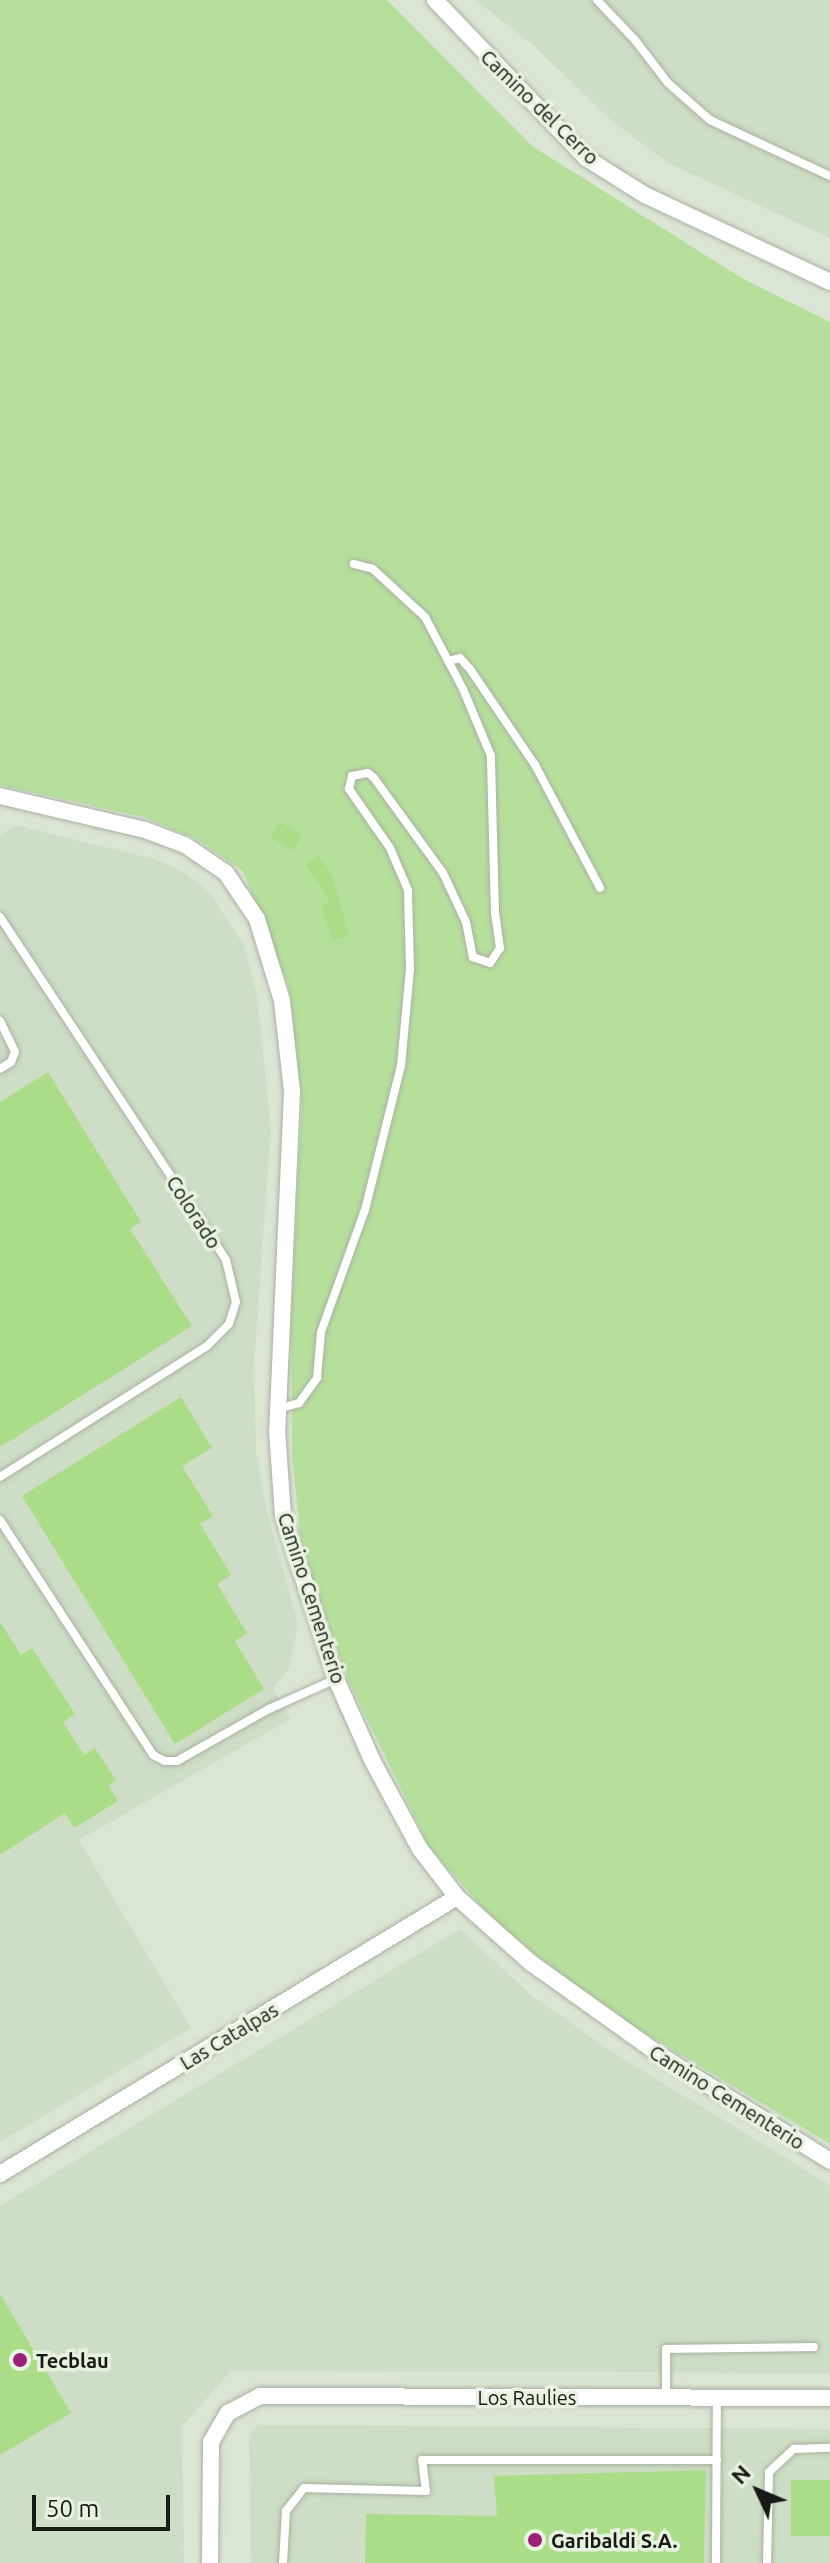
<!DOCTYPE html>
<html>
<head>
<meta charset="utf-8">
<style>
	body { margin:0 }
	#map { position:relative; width:830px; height:2563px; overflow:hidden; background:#dbe5d4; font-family:Ubuntu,sans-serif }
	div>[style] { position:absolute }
	.built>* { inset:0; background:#ceddc5 }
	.green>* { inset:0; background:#b7df9c }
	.building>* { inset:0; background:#abdd88; transform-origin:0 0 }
	.roads { filter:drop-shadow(0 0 2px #a8b2a2) drop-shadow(0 0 2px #a8b2a2) }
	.service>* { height:8px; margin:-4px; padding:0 4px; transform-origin:4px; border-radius:4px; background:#fff }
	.minor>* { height:16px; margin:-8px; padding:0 8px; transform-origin:8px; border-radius:8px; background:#fff }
	.dots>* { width:22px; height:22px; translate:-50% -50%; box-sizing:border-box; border:4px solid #e8f2e1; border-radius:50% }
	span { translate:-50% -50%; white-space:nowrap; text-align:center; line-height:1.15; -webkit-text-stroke:7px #e8f2e1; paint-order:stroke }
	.street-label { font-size:20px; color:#171a14 }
	.poi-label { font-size:20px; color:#171a14; font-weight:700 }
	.left { translate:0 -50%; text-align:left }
	.north { position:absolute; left:718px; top:2451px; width:80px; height:80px; -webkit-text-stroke:6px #e8f2e1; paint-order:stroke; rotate:314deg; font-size:22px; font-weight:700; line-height:32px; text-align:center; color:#171a14 }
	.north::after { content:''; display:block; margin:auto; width:28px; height:36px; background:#171a14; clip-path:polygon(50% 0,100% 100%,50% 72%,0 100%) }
	.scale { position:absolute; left:32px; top:2495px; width:138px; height:36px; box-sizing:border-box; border:4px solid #171a14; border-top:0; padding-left:10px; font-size:24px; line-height:28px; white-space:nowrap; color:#171a14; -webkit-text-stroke:6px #e8f2e1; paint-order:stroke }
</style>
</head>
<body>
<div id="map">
	<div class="built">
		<div style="clip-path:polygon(475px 0,830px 0,830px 238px,668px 163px,611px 120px,532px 44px)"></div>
		<div style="clip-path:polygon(15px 825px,158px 860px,184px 872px,212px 895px,244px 946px,257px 995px,271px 1129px,254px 1363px,256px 1451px,266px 1508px,298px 1624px,289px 1669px,273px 1688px,290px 1719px,79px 1840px,191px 2028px,0 2142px,0 837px)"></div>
		<div style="clip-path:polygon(460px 1929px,532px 1996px,620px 2057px,830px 2185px,830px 2373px,231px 2371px,182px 2426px,184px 2563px,0 2563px,0 2206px)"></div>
		<div style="clip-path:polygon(259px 2425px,830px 2429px,830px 2563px,251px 2563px,249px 2435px)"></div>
	</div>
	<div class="green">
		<div style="clip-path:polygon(0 0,387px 0,532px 146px,745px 280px,830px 322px,830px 2144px,613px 2014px,501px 1928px,430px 1848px,349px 1682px,302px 1550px,292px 1456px,291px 1320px,302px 1103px,289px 987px,243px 871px,195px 838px,143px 817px,0 785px)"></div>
	</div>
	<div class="building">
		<div style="left:280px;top:822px;width:26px;height:18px;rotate:31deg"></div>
		<div style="clip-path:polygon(319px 855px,333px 877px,349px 936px,332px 941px,321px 905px,330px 902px,305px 864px)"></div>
		<div style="clip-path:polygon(48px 1072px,141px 1222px,130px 1229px,192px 1326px,0 1447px,0 1102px)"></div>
		<div style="clip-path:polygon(181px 1397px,212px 1448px,182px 1466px,213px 1516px,200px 1524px,231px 1575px,217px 1584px,247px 1633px,235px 1641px,264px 1689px,175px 1744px,22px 1496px)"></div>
		<div style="clip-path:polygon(0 1622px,21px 1655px,32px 1648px,75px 1714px,63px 1722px,84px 1755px,95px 1748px,116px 1780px,108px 1785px,118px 1801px,74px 1828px,65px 1813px,0 1855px)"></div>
		<div style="clip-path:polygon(0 2294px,71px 2413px,0 2455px)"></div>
		<div style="clip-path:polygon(706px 2470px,704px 2563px,365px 2563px,366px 2514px,497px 2516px,494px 2476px)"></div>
		<div style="left:791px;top:2480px;width:39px;height:56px"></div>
	</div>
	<div class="roads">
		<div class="service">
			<div style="left:597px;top:0;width:55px;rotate:46.5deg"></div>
			<div style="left:635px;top:40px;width:54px;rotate:52.5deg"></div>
			<div style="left:668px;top:83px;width:56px;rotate:41.4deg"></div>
			<div style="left:710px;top:120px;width:132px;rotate:25deg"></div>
			<div style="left:448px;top:661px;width:12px;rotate:-14deg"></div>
			<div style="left:460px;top:658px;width:15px;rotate:48deg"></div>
			<div style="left:470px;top:669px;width:116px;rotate:55.9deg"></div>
			<div style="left:535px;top:765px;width:139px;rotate:62.1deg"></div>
			<div style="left:0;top:917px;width:411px;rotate:56.6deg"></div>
			<div style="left:226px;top:1260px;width:43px;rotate:76.6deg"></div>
			<div style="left:236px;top:1302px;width:23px;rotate:108deg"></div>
			<div style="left:229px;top:1324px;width:31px;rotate:135deg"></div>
			<div style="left:207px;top:1346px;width:245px;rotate:147.7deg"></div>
			<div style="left:0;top:1021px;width:34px;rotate:64deg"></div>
			<div style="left:15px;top:1052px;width:11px;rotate:112deg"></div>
			<div style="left:11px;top:1062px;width:13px;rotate:148deg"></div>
			<div style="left:278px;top:1409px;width:22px;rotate:-16deg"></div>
			<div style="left:299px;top:1403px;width:31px;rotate:-54deg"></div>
			<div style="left:317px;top:1378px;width:46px;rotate:-85deg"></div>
			<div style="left:321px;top:1332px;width:130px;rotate:-70.2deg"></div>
			<div style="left:365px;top:1210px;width:148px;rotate:-76deg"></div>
			<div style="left:401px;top:1066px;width:97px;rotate:-84.7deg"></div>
			<div style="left:410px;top:969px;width:79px;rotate:-91.5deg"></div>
			<div style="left:408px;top:890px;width:46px;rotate:-113.2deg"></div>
			<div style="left:390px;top:848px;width:72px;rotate:-124.8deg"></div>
			<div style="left:349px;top:789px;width:13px;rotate:-77deg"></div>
			<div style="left:352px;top:776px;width:16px;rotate:-11deg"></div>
			<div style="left:368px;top:773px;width:8px;rotate:40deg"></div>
			<div style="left:374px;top:778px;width:117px;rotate:54deg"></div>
			<div style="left:443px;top:873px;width:54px;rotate:64.9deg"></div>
			<div style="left:466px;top:922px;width:36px;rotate:79deg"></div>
			<div style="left:473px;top:957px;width:18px;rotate:19deg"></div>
			<div style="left:490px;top:963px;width:18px;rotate:-56deg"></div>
			<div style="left:500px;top:948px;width:35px;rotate:-98deg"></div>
			<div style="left:495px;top:913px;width:157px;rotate:-91.5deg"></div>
			<div style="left:491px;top:756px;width:73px;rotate:-112.7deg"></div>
			<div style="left:463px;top:689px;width:81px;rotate:-117.8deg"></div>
			<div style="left:425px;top:617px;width:71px;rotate:-137.3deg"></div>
			<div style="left:373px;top:569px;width:20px;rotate:-165deg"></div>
			<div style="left:0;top:1520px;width:280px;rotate:56.9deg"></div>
			<div style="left:153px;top:1755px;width:13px;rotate:27deg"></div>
			<div style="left:165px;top:1761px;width:12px"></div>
			<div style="left:177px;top:1761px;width:106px;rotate:-29.5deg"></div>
			<div style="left:269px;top:1709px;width:73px;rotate:-24.1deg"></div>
			<div style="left:666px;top:2397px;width:48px;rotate:-90deg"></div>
			<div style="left:666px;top:2349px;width:148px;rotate:-0.8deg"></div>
			<div style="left:283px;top:2563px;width:52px;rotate:-86.7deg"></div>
			<div style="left:286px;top:2511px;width:29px;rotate:-52deg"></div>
			<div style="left:304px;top:2488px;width:122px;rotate:1.4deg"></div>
			<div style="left:426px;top:2491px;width:31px;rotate:-97deg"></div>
			<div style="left:422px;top:2460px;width:295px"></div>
			<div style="left:716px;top:2563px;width:165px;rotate:-89.7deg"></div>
			<div style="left:767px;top:2563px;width:91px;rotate:-88.7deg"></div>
			<div style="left:769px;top:2472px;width:34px;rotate:-43deg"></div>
			<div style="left:794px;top:2449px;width:36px;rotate:-2deg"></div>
		</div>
		<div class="minor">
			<div style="left:435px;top:0;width:219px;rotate:46.3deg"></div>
			<div style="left:586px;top:158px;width:70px;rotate:32.1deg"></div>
			<div style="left:645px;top:195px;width:204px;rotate:25.2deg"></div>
			<div style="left:0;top:796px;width:149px;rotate:13.2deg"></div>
			<div style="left:145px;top:830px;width:43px;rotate:20.6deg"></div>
			<div style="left:185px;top:845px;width:50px;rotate:34.3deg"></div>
			<div style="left:226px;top:873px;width:55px;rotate:56deg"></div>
			<div style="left:257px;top:919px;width:86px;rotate:73deg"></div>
			<div style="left:282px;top:1001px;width:92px;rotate:83.7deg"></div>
			<div style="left:292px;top:1092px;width:338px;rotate:92.5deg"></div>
			<div style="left:277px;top:1430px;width:86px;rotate:86deg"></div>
			<div style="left:283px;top:1516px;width:171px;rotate:72deg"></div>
			<div style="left:336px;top:1679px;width:89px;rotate:66deg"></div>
			<div style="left:372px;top:1760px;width:101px;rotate:61.7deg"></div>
			<div style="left:420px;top:1849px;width:61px;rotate:52.4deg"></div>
			<div style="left:457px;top:1897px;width:99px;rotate:41.7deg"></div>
			<div style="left:531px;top:1963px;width:162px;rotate:35.5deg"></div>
			<div style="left:663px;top:2057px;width:197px;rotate:31.9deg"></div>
			<div style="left:0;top:2174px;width:534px;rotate:-31.22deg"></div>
			<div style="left:210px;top:2563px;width:121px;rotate:-89.5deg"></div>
			<div style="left:211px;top:2442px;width:34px;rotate:-60deg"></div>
			<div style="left:228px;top:2413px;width:36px;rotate:-28deg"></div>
			<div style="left:260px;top:2396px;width:570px;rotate:0.2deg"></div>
		</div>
	</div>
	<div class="dots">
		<div style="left:20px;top:2360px;background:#9c2177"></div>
		<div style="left:535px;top:2540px;background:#9c2177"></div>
	</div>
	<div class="street-label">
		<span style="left:540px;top:107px;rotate:44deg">Camino del Cerro</span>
		<span style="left:194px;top:1212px;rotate:57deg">Colorado</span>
		<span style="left:312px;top:1598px;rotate:72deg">Camino Cementerio</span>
		<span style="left:229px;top:2036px;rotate:-31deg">Las Catalpas</span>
		<span style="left:727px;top:2097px;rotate:32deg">Camino Cementerio</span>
		<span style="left:527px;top:2397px">Los Raulies</span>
	</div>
	<div class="poi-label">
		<span class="left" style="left:36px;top:2360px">Tecblau</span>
		<span class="left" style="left:551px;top:2540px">Garibaldi S.A.</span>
	</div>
	<div class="north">N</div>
	<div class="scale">50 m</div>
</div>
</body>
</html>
